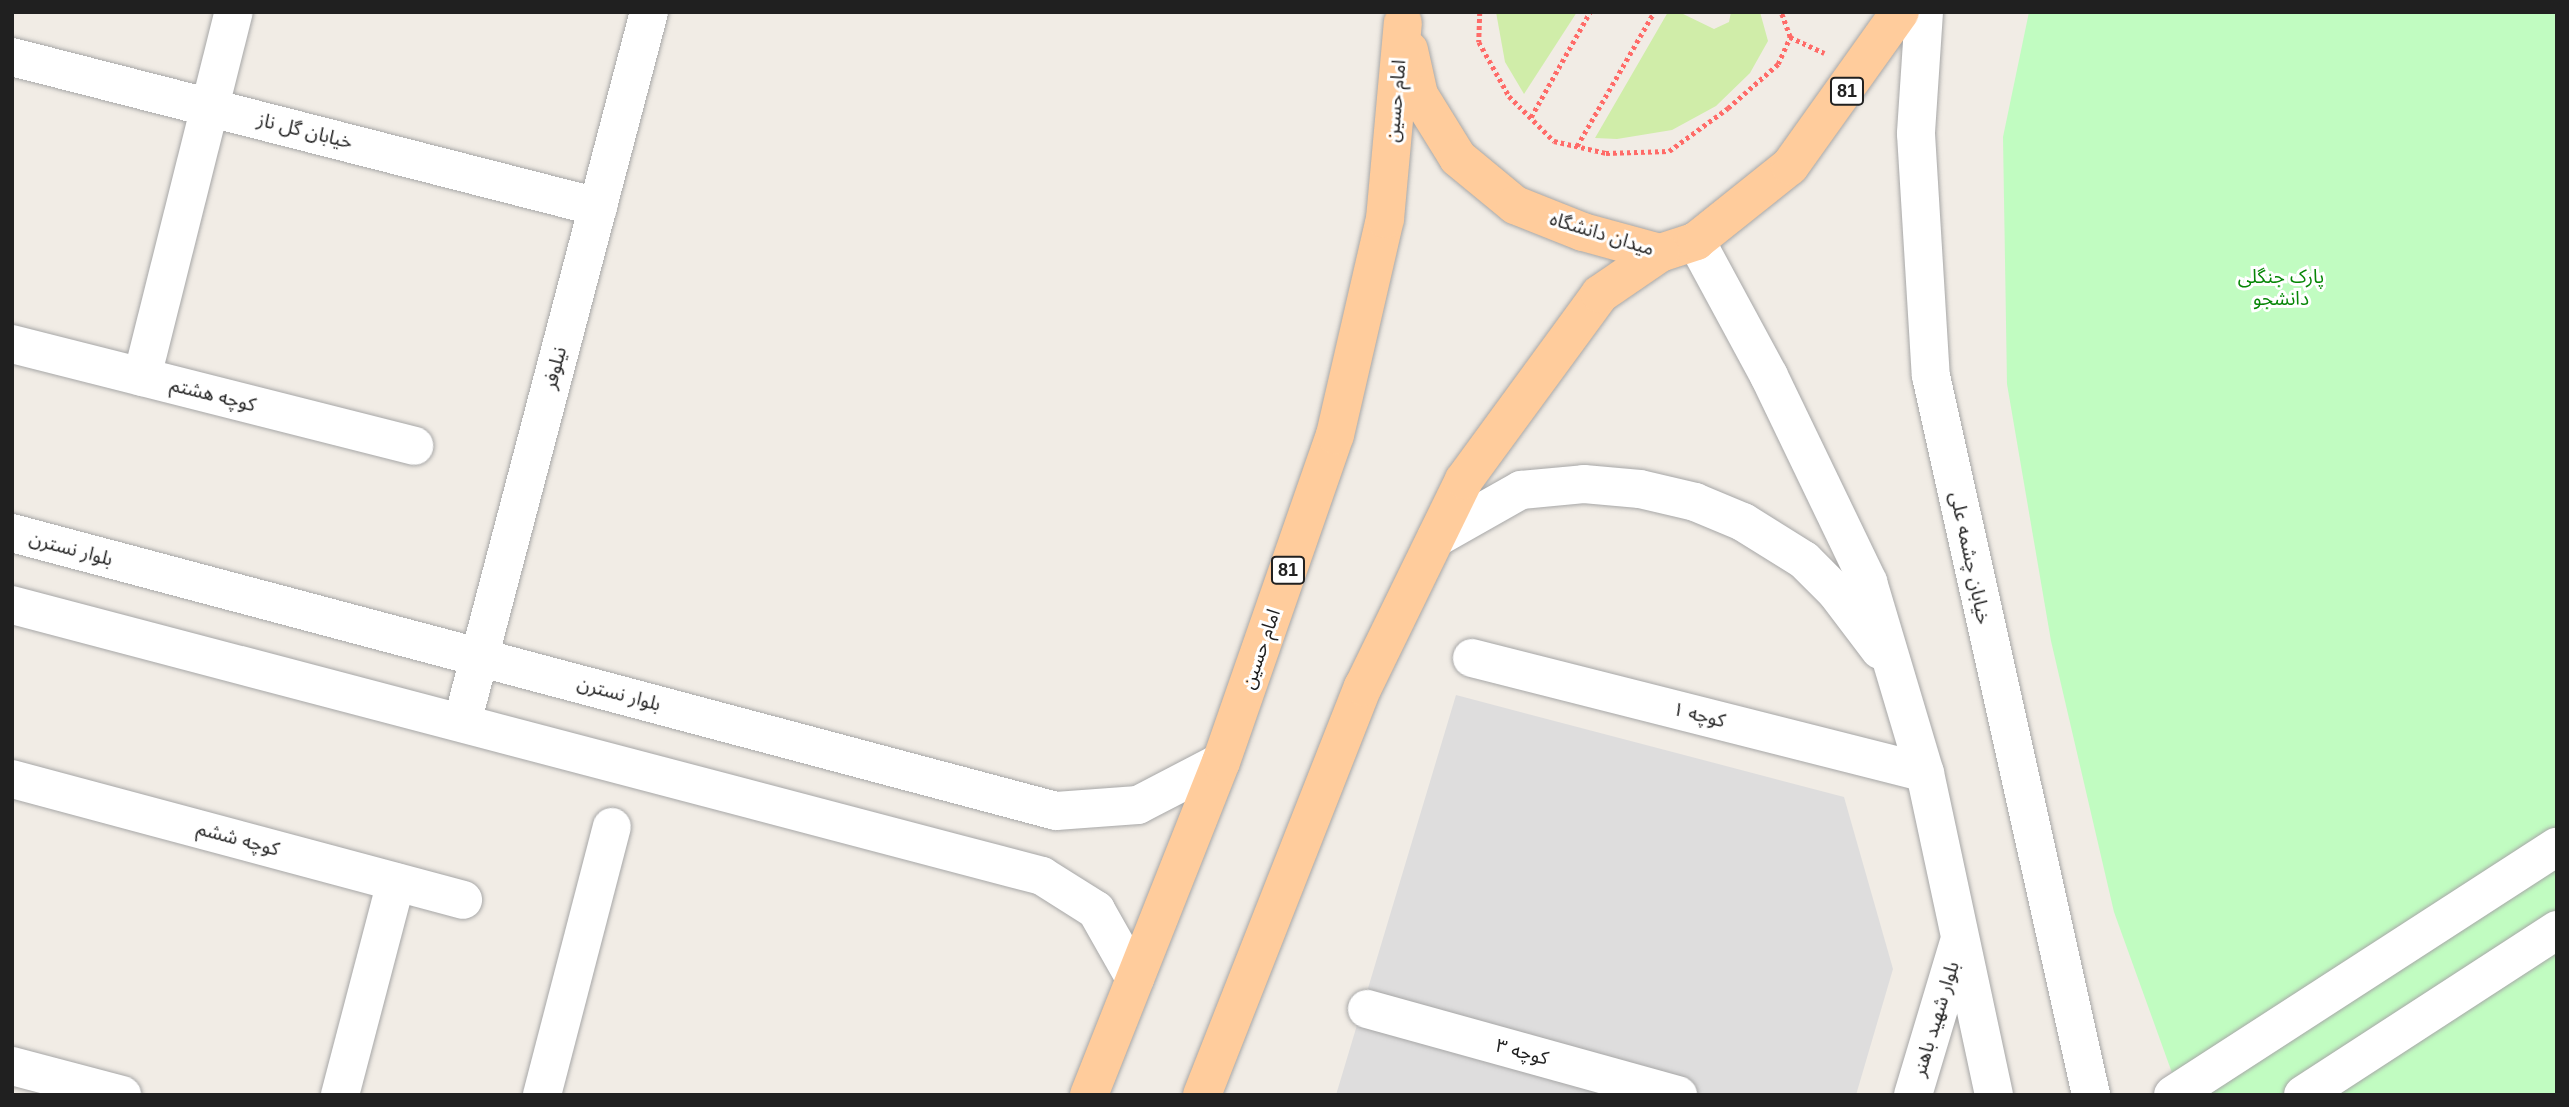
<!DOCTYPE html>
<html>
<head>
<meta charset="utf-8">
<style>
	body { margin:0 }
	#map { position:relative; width:2569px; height:1107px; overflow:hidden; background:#f1ece5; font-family:Helvetica,"Noto Sans Arabic",sans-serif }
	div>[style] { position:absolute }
	.residential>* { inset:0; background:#dedddd }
	.grass>* { inset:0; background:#d0eda9 }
	.park>* { inset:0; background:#c1fcc1 }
	.path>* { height:4.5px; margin-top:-2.25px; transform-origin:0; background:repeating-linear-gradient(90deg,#ff6b68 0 3.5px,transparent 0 7px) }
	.roads { filter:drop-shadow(0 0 2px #a7a7a7) drop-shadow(0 0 2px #a7a7a7) }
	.minor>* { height:38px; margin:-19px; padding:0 19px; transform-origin:19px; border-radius:19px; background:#fff }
	.major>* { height:38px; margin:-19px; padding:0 19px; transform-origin:19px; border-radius:19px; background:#ffcc9c }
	span { translate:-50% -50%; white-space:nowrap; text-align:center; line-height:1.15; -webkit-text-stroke:6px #fff; paint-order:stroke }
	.shield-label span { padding:2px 5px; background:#fff; border:2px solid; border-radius:5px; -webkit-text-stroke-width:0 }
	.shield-label { font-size:18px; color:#202020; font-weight:700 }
	.street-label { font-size:19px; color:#202020 }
	.park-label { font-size:19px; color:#068606 }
	.frame { position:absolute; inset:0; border:14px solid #202020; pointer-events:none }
</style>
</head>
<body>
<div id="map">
	<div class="residential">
		<div style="clip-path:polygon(1456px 695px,1844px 797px,1893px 969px,1856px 1095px,1336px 1095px)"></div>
	</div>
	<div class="grass">
		<div style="clip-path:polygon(1496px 12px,1577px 12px,1524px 94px,1505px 62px)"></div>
		<div style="clip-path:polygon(1668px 12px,1679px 12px,1714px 29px,1729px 22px,1731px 12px,1760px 12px,1768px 41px,1750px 73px,1716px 106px,1672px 130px,1617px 139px,1595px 138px)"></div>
	</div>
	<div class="park">
		<div style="clip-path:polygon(2029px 12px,2557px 12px,2557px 1095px,2180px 1095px,2114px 912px,2051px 641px,2007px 384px,2003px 137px)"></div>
	</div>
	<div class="path">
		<div style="left:1480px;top:12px;width:30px;rotate:92deg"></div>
		<div style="left:1479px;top:42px;width:62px;rotate:60.9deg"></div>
		<div style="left:1509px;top:96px;width:64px;rotate:45deg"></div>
		<div style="left:1554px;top:141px;width:53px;rotate:13deg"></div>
		<div style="left:1606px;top:153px;width:63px;rotate:-1.8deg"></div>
		<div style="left:1669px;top:151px;width:73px;rotate:-36.1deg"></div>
		<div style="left:1728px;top:108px;width:67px;rotate:-41.3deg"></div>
		<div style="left:1778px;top:64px;width:30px;rotate:-66deg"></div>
		<div style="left:1790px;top:37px;width:27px;rotate:-110deg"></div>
		<div style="left:1790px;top:37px;width:38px;rotate:25deg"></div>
		<div style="left:1531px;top:117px;width:120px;rotate:-60.7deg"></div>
		<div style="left:1577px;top:146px;width:155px;rotate:-60.1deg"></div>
	</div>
	<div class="roads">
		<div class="minor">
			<div style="left:1924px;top:12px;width:122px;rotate:93.8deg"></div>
			<div style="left:1916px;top:134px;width:242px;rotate:86.5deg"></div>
			<div style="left:1931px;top:376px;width:737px;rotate:77.45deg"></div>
			<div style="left:12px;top:57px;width:605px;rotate:14.36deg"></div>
			<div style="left:1696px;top:241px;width:153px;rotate:61.6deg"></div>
			<div style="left:1769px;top:376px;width:229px;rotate:64.3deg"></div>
			<div style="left:1868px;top:582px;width:199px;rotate:73.4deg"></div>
			<div style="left:1925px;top:773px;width:329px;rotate:77.9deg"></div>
			<div style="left:12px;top:344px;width:415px;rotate:14.2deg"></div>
			<div style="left:142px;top:377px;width:376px;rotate:-75.9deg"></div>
			<div style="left:12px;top:533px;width:1080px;rotate:14.91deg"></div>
			<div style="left:1056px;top:811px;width:82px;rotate:-4.2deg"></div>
			<div style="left:1138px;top:805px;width:93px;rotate:-27.4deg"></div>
			<div style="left:1436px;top:538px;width:98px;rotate:-29.5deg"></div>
			<div style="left:1521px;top:490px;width:63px;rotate:-5.4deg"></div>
			<div style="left:1584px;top:484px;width:56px;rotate:5.1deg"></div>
			<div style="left:1640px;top:489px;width:57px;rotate:13.3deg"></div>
			<div style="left:1695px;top:502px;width:52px;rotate:22.6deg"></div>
			<div style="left:1743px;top:522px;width:72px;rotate:31.9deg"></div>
			<div style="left:1804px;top:560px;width:45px;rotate:45deg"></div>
			<div style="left:1836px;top:592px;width:73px;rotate:52.8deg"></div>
			<div style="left:12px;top:605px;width:1065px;rotate:14.74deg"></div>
			<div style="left:1042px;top:876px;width:64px;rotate:32.2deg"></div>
			<div style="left:1096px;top:910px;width:79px;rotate:60.5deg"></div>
			<div style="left:1472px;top:658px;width:467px;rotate:14.2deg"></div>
			<div style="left:462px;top:723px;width:735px;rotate:-75.26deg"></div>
			<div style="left:12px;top:779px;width:467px;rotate:15deg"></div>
			<div style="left:1367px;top:1009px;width:323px;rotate:15.5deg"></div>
			<div style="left:12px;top:1066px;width:114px;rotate:14.8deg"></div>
			<div style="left:340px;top:1095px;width:220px;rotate:-75.3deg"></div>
			<div style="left:542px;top:1095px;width:277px;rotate:-75.4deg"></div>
			<div style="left:1913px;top:1095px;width:157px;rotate:-73.3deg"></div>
			<div style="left:2173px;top:1095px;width:457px;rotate:-32.9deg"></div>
			<div style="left:2303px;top:1095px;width:303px;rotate:-33deg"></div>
		</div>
		<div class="major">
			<div style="left:1409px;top:50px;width:46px;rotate:77.5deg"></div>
			<div style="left:1419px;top:95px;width:74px;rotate:58.2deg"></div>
			<div style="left:1458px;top:158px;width:74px;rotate:39.5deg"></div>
			<div style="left:1515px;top:205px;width:73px;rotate:21.7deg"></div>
			<div style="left:1583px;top:232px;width:80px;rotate:15.3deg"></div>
			<div style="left:1660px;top:253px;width:38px;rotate:-18deg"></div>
			<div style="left:1696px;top:241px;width:120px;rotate:-38.6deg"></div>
			<div style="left:1790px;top:166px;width:189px;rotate:-54.5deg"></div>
			<div style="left:1089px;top:1095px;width:358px;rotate:-68.4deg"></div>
			<div style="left:1221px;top:762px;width:346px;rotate:-70.8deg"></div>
			<div style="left:1335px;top:435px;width:222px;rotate:-77deg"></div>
			<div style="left:1385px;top:219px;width:197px;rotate:-84.8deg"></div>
			<div style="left:1202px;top:1095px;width:439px;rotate:-68.5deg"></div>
			<div style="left:1363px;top:687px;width:230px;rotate:-64deg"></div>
			<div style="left:1464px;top:480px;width:230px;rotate:-53.8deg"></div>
			<div style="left:1600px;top:294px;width:73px;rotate:-34.3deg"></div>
		</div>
	</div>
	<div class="shield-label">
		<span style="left:1847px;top:91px">81</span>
		<span style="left:1288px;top:570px">81</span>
	</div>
	<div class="street-label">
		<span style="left:1396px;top:101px;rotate:-85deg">امام حسین</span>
		<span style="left:305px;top:131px;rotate:14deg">خیابان گل ناز</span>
		<span style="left:1602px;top:234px;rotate:17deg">میدان دانشگاه</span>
		<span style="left:555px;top:368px;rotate:-75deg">نیلوفر</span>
		<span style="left:213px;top:395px;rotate:14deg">کوچه هشتم</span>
		<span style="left:71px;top:549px;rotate:15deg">بلوار نسترن</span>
		<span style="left:1970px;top:558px;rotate:78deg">خیابان چشمه علی</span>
		<span style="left:1261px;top:649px;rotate:-71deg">امام حسین</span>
		<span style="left:619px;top:694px;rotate:15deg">بلوار نسترن</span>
		<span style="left:1699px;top:715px;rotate:14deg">کوچه ۱</span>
		<span style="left:238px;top:839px;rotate:15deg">کوچه ششم</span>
		<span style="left:1936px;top:1019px;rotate:-73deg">بلوار شهید باهنر</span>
		<span style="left:1522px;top:1052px;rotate:15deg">کوچه ۳</span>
	</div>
	<div class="park-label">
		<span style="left:2281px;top:288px">پارک جنگلی<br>دانشجو</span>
	</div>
	<div class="frame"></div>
</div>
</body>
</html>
